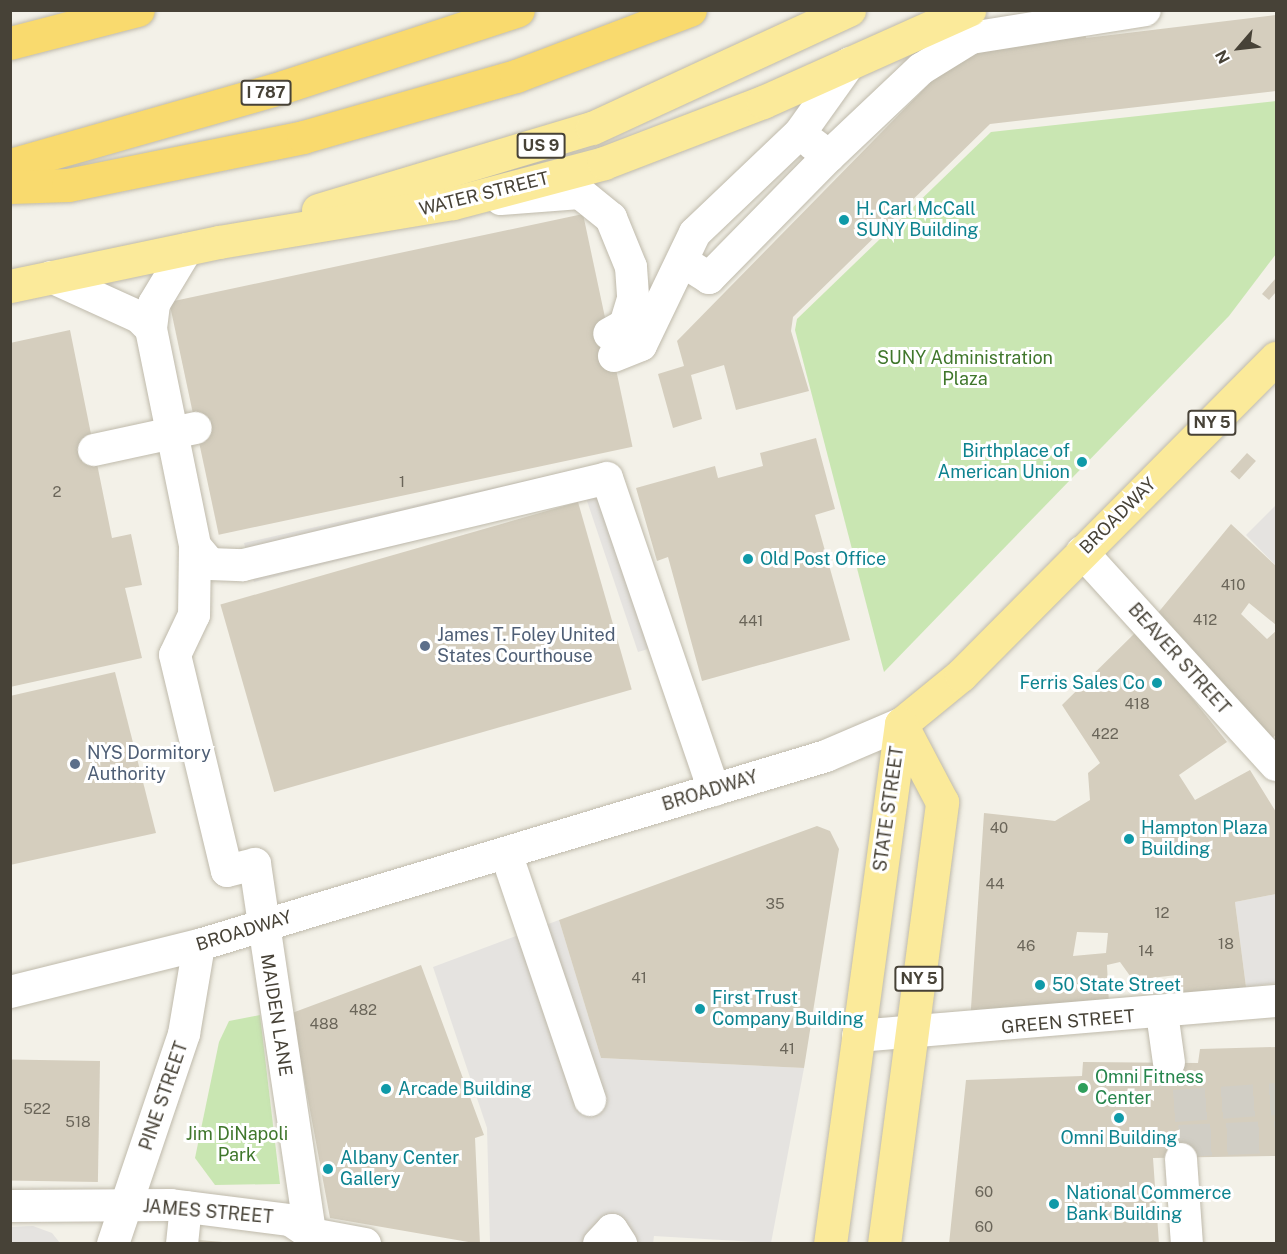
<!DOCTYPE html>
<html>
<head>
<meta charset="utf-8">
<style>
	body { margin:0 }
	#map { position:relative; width:1287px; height:1254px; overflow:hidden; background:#f3f1e8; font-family:"Public Sans",sans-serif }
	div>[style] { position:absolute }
	.green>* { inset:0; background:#c9e6b2 }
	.parking>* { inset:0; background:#e5e3e0 }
	.building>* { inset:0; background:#d5cebe; transform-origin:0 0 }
	.minor-tunnel>* { height:32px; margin-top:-16px; transform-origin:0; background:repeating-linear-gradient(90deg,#d1cec5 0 32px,transparent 0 48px) }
	.roads { filter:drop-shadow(0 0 2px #bfbaab) drop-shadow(0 0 2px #bfbaab) }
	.minor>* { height:32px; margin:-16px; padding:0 16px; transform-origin:16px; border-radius:16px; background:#fff }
	.major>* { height:33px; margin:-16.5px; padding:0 16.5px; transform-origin:16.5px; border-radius:16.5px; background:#fbea9a }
	.highway>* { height:33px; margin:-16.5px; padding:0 16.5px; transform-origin:16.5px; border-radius:16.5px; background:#f9da6e }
	.dots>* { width:16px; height:16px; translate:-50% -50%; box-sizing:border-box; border:3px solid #fff; border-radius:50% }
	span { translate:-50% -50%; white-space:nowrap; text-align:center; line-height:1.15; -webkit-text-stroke:6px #fff; paint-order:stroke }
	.number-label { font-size:15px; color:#6a6559 }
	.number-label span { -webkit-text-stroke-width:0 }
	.shield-label span { padding:2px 4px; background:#fff; border:2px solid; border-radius:4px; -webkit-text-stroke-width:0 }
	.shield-label { font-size:16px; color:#474237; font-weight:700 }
	.street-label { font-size:18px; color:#474237 }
	.culture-label { font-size:18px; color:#0d838f }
	.left { translate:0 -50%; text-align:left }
	.right { translate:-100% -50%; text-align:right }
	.park-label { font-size:18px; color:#40772c }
	.service-label { font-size:18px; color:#4e5e75 }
	.leisure-label { font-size:18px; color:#27864d }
	.frame { position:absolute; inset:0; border:12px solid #474237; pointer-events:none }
	.north { position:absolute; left:1209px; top:18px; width:60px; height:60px; -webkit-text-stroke:4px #fff; paint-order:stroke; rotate:242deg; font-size:16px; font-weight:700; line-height:24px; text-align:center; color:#474237 }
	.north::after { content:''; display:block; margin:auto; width:21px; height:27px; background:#474237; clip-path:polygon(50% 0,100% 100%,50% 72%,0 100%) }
</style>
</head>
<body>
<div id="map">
	<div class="green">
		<div style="clip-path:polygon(1276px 101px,1276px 254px,1229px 316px,884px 672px,795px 330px,797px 319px,991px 132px)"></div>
		<div style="clip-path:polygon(260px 1015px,280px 1184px,215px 1185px,195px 1158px,219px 1042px,229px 1021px)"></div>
	</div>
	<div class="parking">
		<div style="clip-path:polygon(603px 463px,628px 494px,679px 640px,638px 652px,586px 498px,254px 582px,244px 543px)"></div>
		<div style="clip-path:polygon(1276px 505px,1276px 566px,1246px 535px)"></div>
		<div style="clip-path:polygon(1276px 894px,1276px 983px,1246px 987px,1235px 902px)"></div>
		<div style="clip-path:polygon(559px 920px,601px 1058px,804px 1068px,771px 1243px,654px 1236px,653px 1244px,490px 1243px,487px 1128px,433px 967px)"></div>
		<div style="clip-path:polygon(33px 1226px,52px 1233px,60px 1243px,11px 1243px,11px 1227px)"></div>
	</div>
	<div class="building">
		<div style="clip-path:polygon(1276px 15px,1276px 91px,990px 124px,793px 317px,791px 331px,809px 391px,736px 410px,724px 365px,691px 375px,702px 419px,673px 428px,658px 374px,684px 366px,677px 341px,969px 43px,1085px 28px,1086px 38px)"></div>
		<div style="left:583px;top:214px;width:238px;height:423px;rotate:78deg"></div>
		<div style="clip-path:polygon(1276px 278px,1276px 292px,1269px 300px,1262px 294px)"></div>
		<div style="clip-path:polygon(70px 330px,112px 538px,131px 534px,142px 585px,125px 588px,142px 658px,10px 687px,10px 343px)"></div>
		<div style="clip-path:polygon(816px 438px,835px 509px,815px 515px,850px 640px,702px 681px,668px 557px,657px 561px,636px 488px,715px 466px,718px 478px,763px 466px,760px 453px)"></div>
		<div style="left:1247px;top:453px;width:12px;height:25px;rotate:42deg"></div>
		<div style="left:578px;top:502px;width:195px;height:372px;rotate:74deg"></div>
		<div style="clip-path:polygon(1231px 524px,1276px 566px,1276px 625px,1249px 603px,1241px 614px,1267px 639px,1276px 631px,1276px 735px,1271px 739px,1157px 614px)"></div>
		<div style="clip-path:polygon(evenodd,1138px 630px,1227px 742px,1179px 775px,1195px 800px,1250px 770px,1276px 812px,1276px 894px,1235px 902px,1246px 987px,1178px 995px,1177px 975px,1133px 980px,1120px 962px,1107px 965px,1109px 1005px,970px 1023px,984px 813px,1055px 821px,1090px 800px,1088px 773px,1100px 763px,1062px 705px,1138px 630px,1077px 932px,1108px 933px,1106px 953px,1073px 956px,1077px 932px)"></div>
		<div style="clip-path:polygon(115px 672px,156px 833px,10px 865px,10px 696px)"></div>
		<div style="clip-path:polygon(817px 826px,830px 831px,839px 849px,804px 1068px,601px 1058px,559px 920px)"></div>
		<div style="clip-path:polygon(421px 965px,484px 1135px,475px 1138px,480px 1244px,330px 1218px,292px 1013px)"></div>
		<div style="clip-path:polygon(1276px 1047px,1276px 1156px,1153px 1158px,1159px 1244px,949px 1244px,966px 1080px,1082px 1076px,1083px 1062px,1198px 1063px,1200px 1049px)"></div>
		<div style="left:100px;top:1061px;width:121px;height:90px;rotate:91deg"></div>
		<div style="clip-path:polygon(199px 1240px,223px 1242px,223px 1244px,199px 1244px)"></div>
	</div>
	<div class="minor-tunnel">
		<div style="left:1174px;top:1106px;width:102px;rotate:-3.9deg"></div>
		<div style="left:1179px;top:1141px;width:97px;rotate:-2.4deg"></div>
	</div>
	<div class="roads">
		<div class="minor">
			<div style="left:829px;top:156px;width:127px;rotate:-43.4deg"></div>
			<div style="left:921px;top:69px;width:59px;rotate:-31.8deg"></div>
			<div style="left:971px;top:38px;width:176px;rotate:-9.1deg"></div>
			<div style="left:501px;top:199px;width:79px;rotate:-4.3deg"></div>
			<div style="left:580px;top:193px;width:40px;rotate:39deg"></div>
			<div style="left:611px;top:218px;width:53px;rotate:67.8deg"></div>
			<div style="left:631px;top:267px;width:32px;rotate:86deg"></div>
			<div style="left:633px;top:299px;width:27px;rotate:107deg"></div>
			<div style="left:625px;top:325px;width:18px;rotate:151deg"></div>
			<div style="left:187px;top:249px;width:64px;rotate:121deg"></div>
			<div style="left:154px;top:304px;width:25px;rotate:97deg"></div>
			<div style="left:151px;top:329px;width:221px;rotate:78.5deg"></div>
			<div style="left:195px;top:546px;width:23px;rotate:50deg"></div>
			<div style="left:210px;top:564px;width:33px;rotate:2deg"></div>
			<div style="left:243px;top:565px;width:374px;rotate:-13.4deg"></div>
			<div style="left:607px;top:478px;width:330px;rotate:71.1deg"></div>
			<div style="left:682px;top:261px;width:32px;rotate:32deg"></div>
			<div style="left:709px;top:278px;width:171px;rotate:-45.5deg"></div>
			<div style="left:829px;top:156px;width:21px;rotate:-143deg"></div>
			<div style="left:51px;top:277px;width:97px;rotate:24.4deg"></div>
			<div style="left:139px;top:317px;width:17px;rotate:45deg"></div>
			<div style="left:614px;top:356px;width:29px;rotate:-22deg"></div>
			<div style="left:641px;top:345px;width:124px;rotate:-64.3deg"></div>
			<div style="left:695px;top:233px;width:145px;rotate:-43.6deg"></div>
			<div style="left:800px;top:133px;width:86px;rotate:-54.5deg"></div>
			<div style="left:94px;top:450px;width:104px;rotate:-12.2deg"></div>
			<div style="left:195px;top:546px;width:69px;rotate:90.8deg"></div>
			<div style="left:194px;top:615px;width:44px;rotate:115.4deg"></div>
			<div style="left:175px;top:655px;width:222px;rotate:76.5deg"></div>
			<div style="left:227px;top:871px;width:29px;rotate:-14deg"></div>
			<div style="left:255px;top:864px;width:384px;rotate:81.5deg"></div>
			<div style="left:1082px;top:552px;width:288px;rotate:47.7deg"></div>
			<div style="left:506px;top:853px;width:261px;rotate:71.2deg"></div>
			<div style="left:10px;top:992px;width:195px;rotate:-14deg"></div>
			<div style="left:199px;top:945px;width:655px;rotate:-16.77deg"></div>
			<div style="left:826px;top:756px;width:82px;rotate:-23.1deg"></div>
			<div style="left:1162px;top:1013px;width:50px;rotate:82deg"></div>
			<div style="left:858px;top:1036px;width:419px;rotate:-4.8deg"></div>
			<div style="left:1181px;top:1159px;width:85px;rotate:86deg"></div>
			<div style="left:10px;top:1206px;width:161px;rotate:-0.4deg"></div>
			<div style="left:171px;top:1205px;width:120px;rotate:7.2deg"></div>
			<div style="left:290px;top:1220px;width:25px;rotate:34deg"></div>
			<div style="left:311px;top:1234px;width:55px;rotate:10.5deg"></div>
			<div style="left:113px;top:1244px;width:222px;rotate:-71.3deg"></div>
			<div style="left:184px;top:1034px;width:90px;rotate:-80.4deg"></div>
			<div style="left:182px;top:1244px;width:37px;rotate:-84deg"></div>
			<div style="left:599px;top:1244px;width:19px;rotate:-47deg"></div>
			<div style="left:612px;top:1230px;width:17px;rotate:57deg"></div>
		</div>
		<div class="major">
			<div style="left:318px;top:210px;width:286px;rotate:-16.7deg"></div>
			<div style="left:592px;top:128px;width:283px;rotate:-24.7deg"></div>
			<div style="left:10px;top:286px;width:214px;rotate:-11.9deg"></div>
			<div style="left:219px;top:242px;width:237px;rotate:-9.5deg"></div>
			<div style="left:453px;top:203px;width:156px;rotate:-14.8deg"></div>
			<div style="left:604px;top:163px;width:170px;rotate:-21deg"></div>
			<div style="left:763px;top:102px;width:226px;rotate:-24.1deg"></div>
			<div style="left:901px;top:724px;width:77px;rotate:-39.2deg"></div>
			<div style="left:961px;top:675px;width:447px;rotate:-45.2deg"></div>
			<div style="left:830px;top:1244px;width:525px;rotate:-82.23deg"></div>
			<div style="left:884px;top:1244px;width:446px;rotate:-82.5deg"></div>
			<div style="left:942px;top:802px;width:88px;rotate:-117.7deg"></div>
		</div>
		<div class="highway">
			<div style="left:10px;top:43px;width:132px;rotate:-14.5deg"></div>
			<div style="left:10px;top:165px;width:284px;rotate:-15.9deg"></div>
			<div style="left:283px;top:87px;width:247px;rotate:-18.1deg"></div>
			<div style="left:10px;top:187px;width:58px;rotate:-2deg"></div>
			<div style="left:68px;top:185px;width:240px;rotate:-11.5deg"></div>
			<div style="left:303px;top:137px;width:222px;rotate:-16deg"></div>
			<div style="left:516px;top:76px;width:186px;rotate:-20.8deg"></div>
		</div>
	</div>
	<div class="dots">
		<div style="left:844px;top:220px;background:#0f9aa8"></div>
		<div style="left:1082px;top:462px;background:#0f9aa8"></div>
		<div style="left:748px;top:559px;background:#0f9aa8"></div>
		<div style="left:425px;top:646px;background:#5c6f8a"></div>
		<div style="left:1157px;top:683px;background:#0f9aa8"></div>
		<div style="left:75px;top:764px;background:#5c6f8a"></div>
		<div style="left:1129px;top:839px;background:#0f9aa8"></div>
		<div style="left:1040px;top:985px;background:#0f9aa8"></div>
		<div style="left:700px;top:1009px;background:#0f9aa8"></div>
		<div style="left:1083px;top:1088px;background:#2e9e5b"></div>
		<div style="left:386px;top:1089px;background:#0f9aa8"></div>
		<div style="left:1119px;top:1118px;background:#0f9aa8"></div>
		<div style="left:328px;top:1169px;background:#0f9aa8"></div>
		<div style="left:1054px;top:1204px;background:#0f9aa8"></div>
	</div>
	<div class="number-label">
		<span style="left:402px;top:482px">1</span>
		<span style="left:57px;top:492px">2</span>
		<span style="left:1233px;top:585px">410</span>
		<span style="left:1205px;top:620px">412</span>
		<span style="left:751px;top:621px">441</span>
		<span style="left:1137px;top:704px">418</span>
		<span style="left:1105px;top:734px">422</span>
		<span style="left:999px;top:828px">40</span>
		<span style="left:995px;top:884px">44</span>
		<span style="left:775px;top:904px">35</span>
		<span style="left:1162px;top:913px">12</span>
		<span style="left:1226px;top:944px">18</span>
		<span style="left:1026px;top:946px">46</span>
		<span style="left:1146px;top:951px">14</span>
		<span style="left:639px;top:978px">41</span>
		<span style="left:363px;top:1010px">482</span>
		<span style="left:324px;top:1024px">488</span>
		<span style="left:787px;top:1049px">41</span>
		<span style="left:37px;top:1109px">522</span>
		<span style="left:78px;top:1122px">518</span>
		<span style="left:984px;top:1192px">60</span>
		<span style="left:984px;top:1227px">60</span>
	</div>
	<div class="shield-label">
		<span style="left:266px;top:93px">I 787</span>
		<span style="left:541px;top:146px">US 9</span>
		<span style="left:1212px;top:423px">NY 5</span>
		<span style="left:919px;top:979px">NY 5</span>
	</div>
	<div class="street-label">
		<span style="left:484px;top:194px;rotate:-14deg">WATER STREET</span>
		<span style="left:1118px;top:516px;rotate:-45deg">BROADWAY</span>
		<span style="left:1179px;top:659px;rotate:48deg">BEAVER STREET</span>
		<span style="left:710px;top:791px;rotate:-17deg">BROADWAY</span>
		<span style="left:889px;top:809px;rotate:-82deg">STATE STREET</span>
		<span style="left:244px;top:931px;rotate:-17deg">BROADWAY</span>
		<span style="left:276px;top:1015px;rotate:81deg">MAIDEN LANE</span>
		<span style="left:1068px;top:1022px;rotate:-5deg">GREEN STREET</span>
		<span style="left:164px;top:1096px;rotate:-71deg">PINE STREET</span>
		<span style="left:208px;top:1212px;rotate:5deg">JAMES STREET</span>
	</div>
	<div class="culture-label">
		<span class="left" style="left:856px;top:220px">H. Carl McCall<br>SUNY Building</span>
		<span class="right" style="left:1070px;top:462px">Birthplace of<br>American Union</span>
		<span class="left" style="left:760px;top:559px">Old Post Office</span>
		<span class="right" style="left:1145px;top:683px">Ferris Sales Co</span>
		<span class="left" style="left:1141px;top:839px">Hampton Plaza<br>Building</span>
		<span class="left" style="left:1052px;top:985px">50 State Street</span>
		<span class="left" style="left:712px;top:1009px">First Trust<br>Company Building</span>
		<span class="left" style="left:398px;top:1089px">Arcade Building</span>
		<span style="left:1119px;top:1138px">Omni Building</span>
		<span class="left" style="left:340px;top:1169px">Albany Center<br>Gallery</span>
		<span class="left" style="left:1066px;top:1204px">National Commerce<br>Bank Building</span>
	</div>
	<div class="park-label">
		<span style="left:965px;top:369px">SUNY Administration<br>Plaza</span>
		<span style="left:237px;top:1145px">Jim DiNapoli<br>Park</span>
	</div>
	<div class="service-label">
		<span class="left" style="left:437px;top:646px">James T. Foley United<br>States Courthouse</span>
		<span class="left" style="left:87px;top:764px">NYS Dormitory<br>Authority</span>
	</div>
	<div class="leisure-label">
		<span class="left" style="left:1095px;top:1088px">Omni Fitness<br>Center</span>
	</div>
	<div class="frame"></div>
	<div class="north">N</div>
</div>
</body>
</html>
